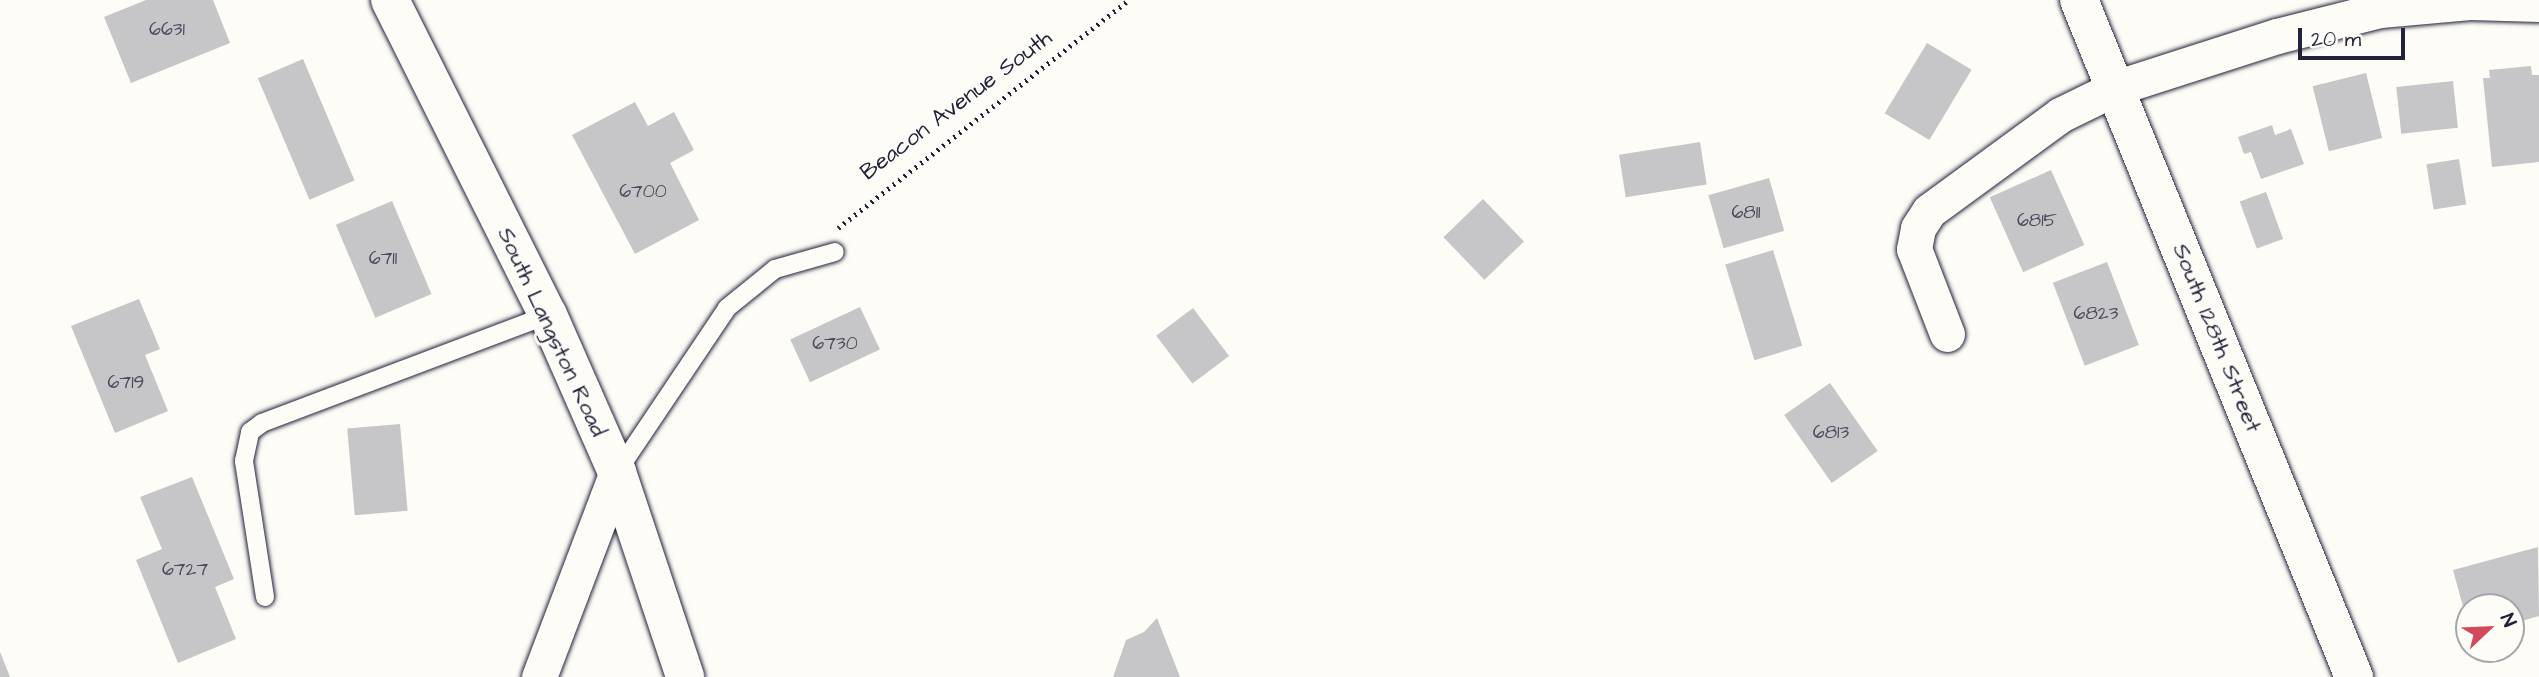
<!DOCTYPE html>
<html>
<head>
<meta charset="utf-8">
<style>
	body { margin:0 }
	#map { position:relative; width:2539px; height:677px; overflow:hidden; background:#fdfcf7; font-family:"Architects Daughter",sans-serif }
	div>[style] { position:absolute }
	.building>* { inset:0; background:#c6c6c8; transform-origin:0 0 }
	.path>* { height:4.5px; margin-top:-2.25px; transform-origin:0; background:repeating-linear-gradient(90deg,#22223b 0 2px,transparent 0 7px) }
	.roads { filter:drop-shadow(0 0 2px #22223b) drop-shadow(0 0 2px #22223b) }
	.lane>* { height:18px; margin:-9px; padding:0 9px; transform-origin:9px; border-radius:9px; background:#fdfcf7 }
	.street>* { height:35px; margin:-17.5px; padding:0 17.5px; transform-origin:17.5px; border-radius:17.5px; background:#fdfcf7 }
	.secondary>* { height:38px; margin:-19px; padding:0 19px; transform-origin:19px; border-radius:19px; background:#fdfcf7 }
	span { translate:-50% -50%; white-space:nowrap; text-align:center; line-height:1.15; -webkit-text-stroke:6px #fdfcf7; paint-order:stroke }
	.number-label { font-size:19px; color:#4b4b5e }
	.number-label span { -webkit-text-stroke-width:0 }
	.street-label { font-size:23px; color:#22223b }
	.north { position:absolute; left:2455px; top:593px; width:70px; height:70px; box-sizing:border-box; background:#fdfcf7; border:2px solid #a5a5ac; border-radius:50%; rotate:67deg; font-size:19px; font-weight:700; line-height:28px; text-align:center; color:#22223b }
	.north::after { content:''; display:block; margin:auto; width:24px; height:32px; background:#d1495b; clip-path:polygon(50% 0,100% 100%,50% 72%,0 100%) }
	.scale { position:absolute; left:2298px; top:28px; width:107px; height:32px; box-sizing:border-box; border:4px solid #22223b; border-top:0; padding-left:9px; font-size:21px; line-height:24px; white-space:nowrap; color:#22223b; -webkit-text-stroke:5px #fdfcf7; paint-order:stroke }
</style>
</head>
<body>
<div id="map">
	<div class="building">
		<div style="clip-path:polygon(146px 0,213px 0,230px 43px,131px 83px,104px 17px)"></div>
		<div style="left:1927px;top:43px;width:52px;height:82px;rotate:31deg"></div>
		<div style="left:303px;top:59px;width:132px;height:49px;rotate:67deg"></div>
		<div style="clip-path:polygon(2531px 66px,2532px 75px,2539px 75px,2539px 162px,2492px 167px,2483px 78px,2490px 78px,2489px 70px)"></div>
		<div style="left:2366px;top:73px;width:67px;height:55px;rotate:76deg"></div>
		<div style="left:2453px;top:81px;width:47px;height:57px;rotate:84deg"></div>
		<div style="clip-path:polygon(635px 102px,648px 126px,674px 112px,694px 150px,670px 163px,699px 220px,635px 254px,572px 135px)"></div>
		<div style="clip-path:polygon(2272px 125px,2275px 135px,2291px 129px,2304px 164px,2261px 179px,2251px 152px,2244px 154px,2238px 137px)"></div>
		<div style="left:1700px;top:142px;width:43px;height:82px;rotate:81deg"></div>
		<div style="left:2459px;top:159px;width:46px;height:33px;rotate:81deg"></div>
		<div style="left:2051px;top:170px;width:82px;height:67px;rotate:66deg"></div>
		<div style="left:1769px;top:178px;width:55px;height:63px;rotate:74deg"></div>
		<div style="left:2266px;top:192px;width:50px;height:28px;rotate:70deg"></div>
		<div style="left:1483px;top:199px;width:59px;height:55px;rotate:46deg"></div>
		<div style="left:392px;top:201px;width:101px;height:61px;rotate:67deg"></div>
		<div style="left:1773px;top:250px;width:100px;height:50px;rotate:73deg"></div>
		<div style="left:2107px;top:262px;width:89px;height:58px;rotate:69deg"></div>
		<div style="clip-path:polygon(139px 299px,160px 349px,145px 355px,168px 411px,115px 433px,71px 326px)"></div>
		<div style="left:860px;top:307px;width:47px;height:77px;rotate:65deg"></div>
		<div style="left:1193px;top:308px;width:60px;height:46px;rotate:53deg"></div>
		<div style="left:1830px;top:383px;width:83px;height:56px;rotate:55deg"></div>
		<div style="left:400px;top:424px;width:87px;height:53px;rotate:85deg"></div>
		<div style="clip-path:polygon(192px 477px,234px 579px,215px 587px,236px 639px,178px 663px,136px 560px,162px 549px,140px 497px)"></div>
		<div style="clip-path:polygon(2538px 547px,2539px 616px,2511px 624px,2511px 607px,2469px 607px,2468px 625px,2453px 570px)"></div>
		<div style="clip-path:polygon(1157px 618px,1180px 677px,1113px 677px,1126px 640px,1144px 632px)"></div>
		<div style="clip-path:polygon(0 652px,10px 677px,0 677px)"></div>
	</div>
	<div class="path">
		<div style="left:838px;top:228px;width:370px;rotate:-38.1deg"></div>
	</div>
	<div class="roads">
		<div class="lane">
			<div style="left:617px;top:472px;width:197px;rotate:-56.1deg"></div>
			<div style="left:727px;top:308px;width:62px;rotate:-39.1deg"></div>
			<div style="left:775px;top:269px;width:62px;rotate:-15.8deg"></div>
			<div style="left:265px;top:597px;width:138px;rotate:-98.8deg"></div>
			<div style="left:244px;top:461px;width:30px;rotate:-78deg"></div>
			<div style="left:250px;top:432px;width:15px;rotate:-37deg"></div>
			<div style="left:262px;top:423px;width:306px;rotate:-20.7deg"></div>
		</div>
		<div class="street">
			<div style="left:1947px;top:334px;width:91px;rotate:-111.2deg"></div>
			<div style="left:1914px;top:249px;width:21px;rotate:-79deg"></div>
			<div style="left:1918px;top:228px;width:20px;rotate:-57deg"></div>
			<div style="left:1929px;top:211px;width:162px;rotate:-36.2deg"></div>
			<div style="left:2060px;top:115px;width:61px;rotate:-26.1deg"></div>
			<div style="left:2115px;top:88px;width:170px;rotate:-17.8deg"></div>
			<div style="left:2277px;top:36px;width:106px;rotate:-14.2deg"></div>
			<div style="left:2380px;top:10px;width:90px;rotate:-5.1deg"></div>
			<div style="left:2470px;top:2px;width:69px;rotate:1.7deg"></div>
			<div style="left:539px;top:677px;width:219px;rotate:-69.2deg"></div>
		</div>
		<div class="secondary">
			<div style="left:390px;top:0;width:352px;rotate:63.4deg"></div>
			<div style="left:548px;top:315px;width:171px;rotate:66.3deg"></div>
			<div style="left:617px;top:472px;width:216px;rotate:71.6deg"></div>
			<div style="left:2079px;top:0;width:731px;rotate:67.89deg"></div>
		</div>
	</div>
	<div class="number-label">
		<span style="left:167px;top:30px">6631</span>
		<span style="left:643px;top:192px">6700</span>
		<span style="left:1746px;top:213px">6811</span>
		<span style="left:2037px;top:221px">6815</span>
		<span style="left:383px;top:259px">6711</span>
		<span style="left:2096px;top:314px">6823</span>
		<span style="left:835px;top:344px">6730</span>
		<span style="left:126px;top:383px">6719</span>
		<span style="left:1831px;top:433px">6813</span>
		<span style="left:185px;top:570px">6727</span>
	</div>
	<div class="street-label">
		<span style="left:956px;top:105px;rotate:-37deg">Beacon Avenue South</span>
		<span style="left:552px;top:332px;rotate:65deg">South Langston Road</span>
		<span style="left:2217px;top:338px;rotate:68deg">South 128th Street</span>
	</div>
	<div class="north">N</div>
	<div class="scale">20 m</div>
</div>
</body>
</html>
